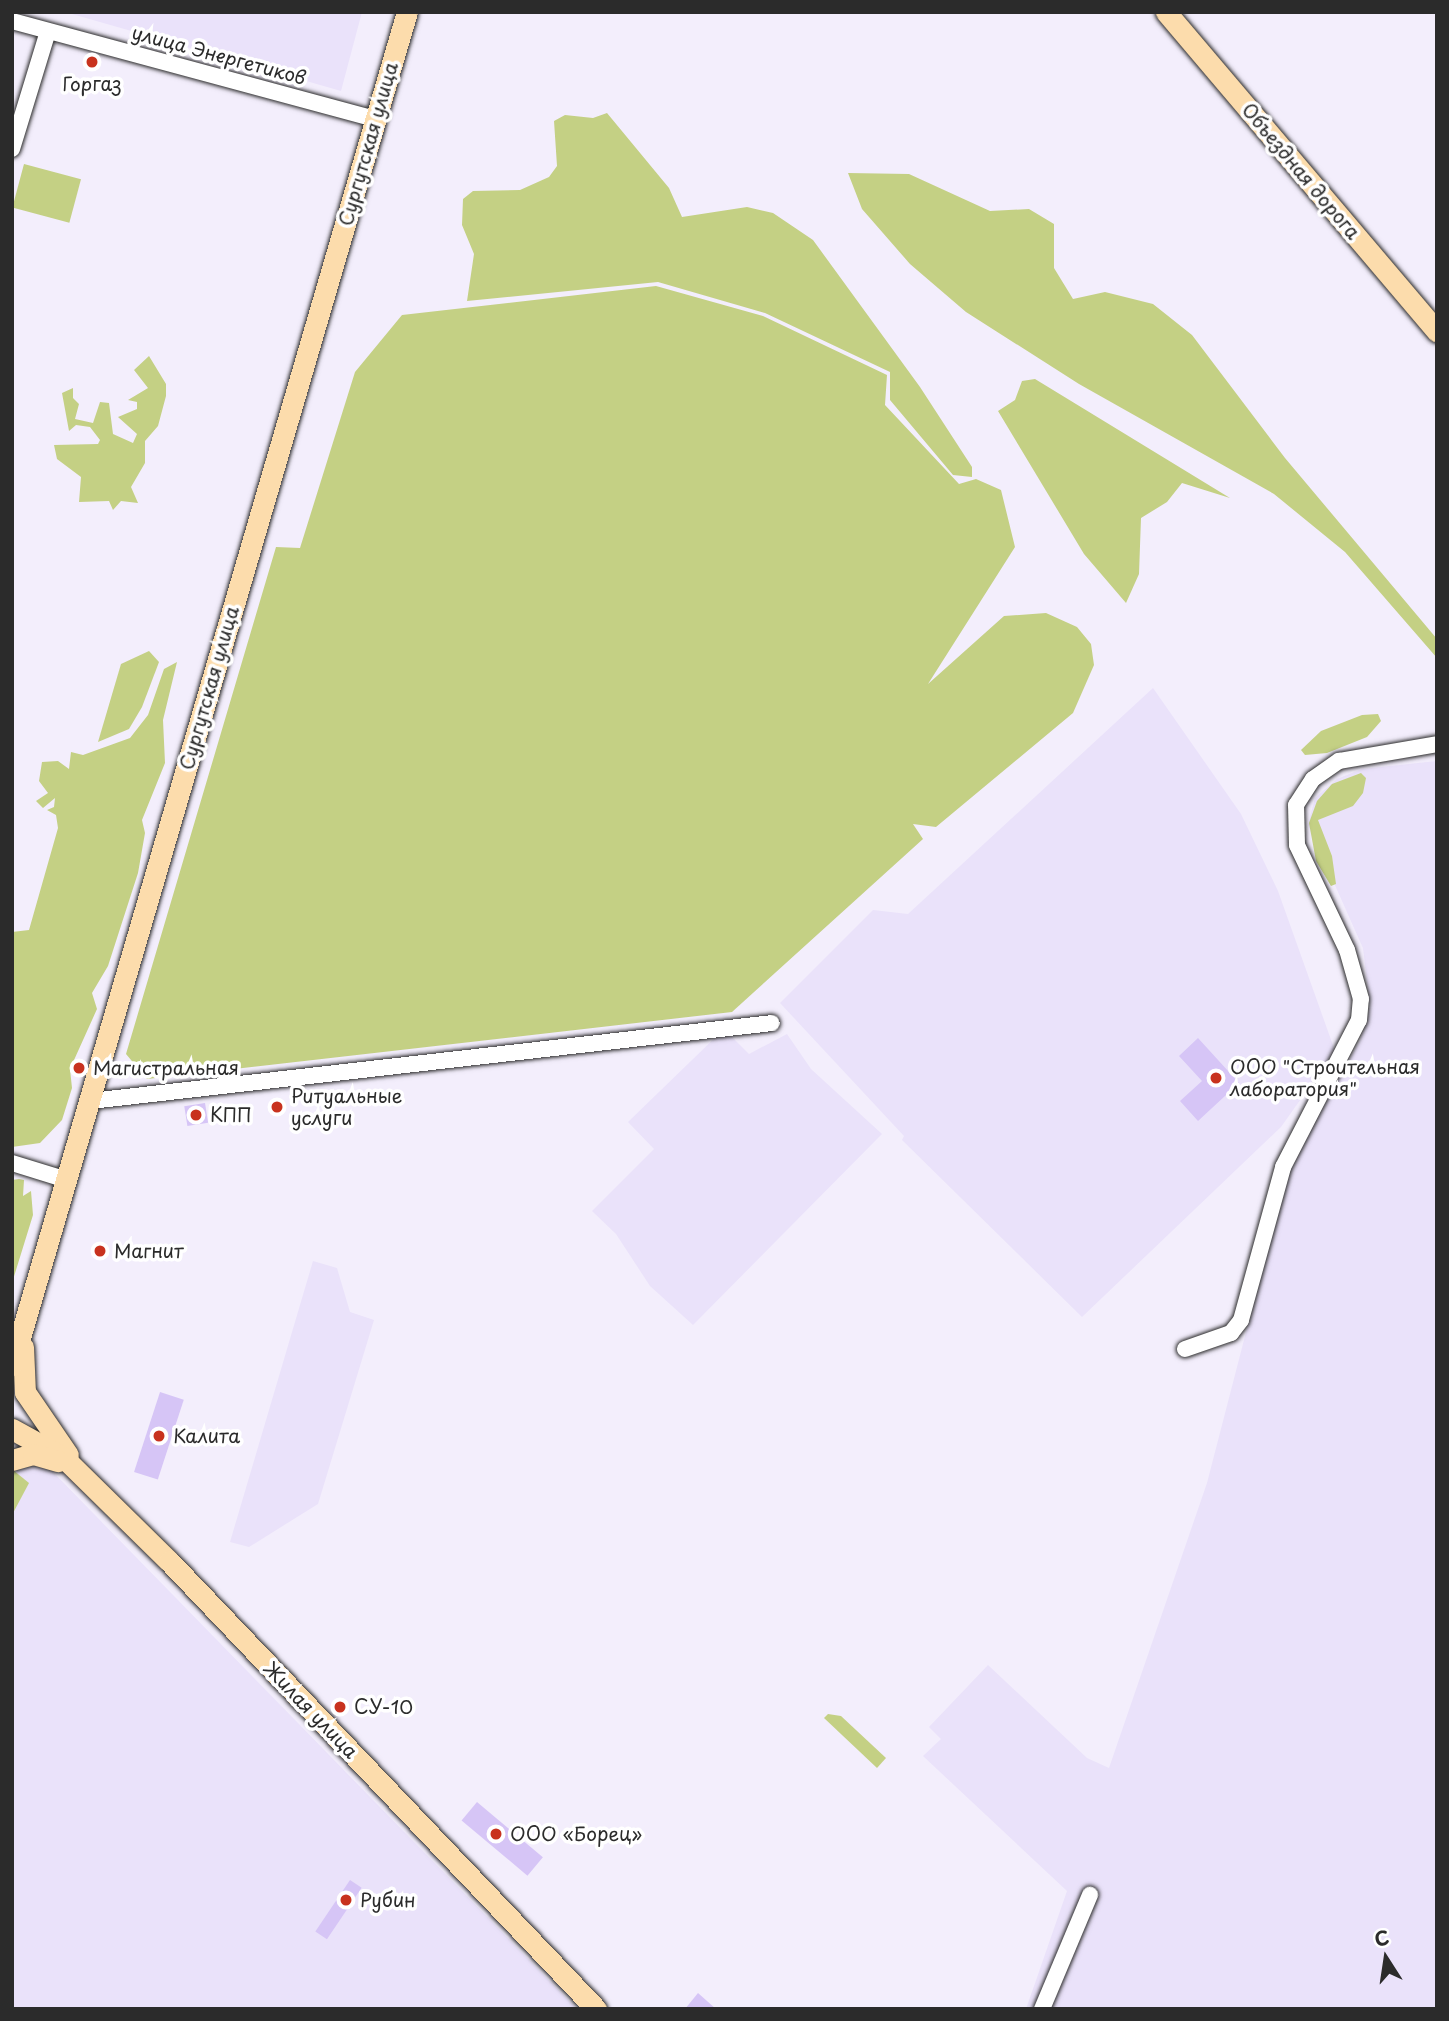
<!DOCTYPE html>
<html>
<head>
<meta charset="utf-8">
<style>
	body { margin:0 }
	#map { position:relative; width:1449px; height:2021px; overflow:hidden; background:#f3eefc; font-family:"Playpen Sans",sans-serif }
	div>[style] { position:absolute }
	.built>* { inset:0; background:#eae2fa }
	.green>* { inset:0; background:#c4d084; transform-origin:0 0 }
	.building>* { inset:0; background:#d6c5f6; transform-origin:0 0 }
	.roads { filter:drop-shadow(0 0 2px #2b2b2b) drop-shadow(0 0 2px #2b2b2b) }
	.minor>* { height:16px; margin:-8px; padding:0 8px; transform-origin:8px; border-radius:8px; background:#fff }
	.major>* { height:21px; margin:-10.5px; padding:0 10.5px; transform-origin:10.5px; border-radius:10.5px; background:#fcdcac }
	.dots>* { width:19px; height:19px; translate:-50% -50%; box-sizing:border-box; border:4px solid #fff; border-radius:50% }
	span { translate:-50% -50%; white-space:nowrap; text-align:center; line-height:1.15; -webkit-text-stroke:7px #fff; paint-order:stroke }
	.street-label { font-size:19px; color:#2b2b2b }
	.poi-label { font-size:19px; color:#2b2b2b }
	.left { translate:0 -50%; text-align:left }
	.frame { position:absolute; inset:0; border:14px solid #2b2b2b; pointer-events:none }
	.north { position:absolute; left:1351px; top:1923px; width:70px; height:70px; -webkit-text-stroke:5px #fff; paint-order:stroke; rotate:348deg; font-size:19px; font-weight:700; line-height:28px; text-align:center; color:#2b2b2b }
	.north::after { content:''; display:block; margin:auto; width:24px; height:32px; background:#2b2b2b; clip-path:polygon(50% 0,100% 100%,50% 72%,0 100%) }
</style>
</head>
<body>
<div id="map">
	<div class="built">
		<div style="clip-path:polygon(65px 12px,362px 12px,341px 91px)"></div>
		<div style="clip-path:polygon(1153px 688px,1241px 814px,1278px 891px,1335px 1051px,1281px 1127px,1082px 1317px,902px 1140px,904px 1136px,780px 1003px,873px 910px,908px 914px)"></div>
		<div style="clip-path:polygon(1437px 761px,1437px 2009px,1026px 2009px,1067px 1891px,923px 1756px,941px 1739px,929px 1727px,988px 1665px,1087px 1758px,1109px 1768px,1207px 1483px,1289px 1166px,1360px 1041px,1370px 1007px,1363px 948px,1308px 825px,1315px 798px,1337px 779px,1362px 769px)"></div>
		<div style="clip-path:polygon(724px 1029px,749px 1054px,787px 1034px,811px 1069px,882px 1134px,693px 1325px,650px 1286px,616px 1234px,592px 1211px,654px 1149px,628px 1122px)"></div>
		<div style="clip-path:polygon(313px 1261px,337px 1268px,350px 1312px,374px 1320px,318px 1504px,249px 1547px,230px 1542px)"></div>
		<div style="clip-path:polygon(31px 1465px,51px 1470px,577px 2009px,12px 2009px,12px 1474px)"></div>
	</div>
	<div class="green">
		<div style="clip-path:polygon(607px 113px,669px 188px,682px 217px,747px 207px,773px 213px,813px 240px,920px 387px,972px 467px,972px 477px,953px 475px,890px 400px,890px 372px,765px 313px,658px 282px,467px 301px,474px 254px,462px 225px,463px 199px,473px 191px,520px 190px,549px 177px,557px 166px,554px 121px,565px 115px,593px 118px)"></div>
		<div style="left:24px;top:164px;width:59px;height:45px;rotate:15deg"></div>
		<div style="clip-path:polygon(848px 173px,909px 174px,990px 211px,1029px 209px,1054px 224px,1054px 268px,1073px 299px,1105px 292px,1153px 304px,1192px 335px,1285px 458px,1437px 639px,1437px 658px,1345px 552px,1274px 494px,1079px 384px,966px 312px,910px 264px,862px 209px)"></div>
		<div style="clip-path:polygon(656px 286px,763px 316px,887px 375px,885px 405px,959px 484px,976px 479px,1001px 490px,1015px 547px,928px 684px,1004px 616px,1046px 613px,1077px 627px,1091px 644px,1094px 665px,1073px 713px,936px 827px,913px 824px,923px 839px,732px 1012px,147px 1079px,126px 1054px,276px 547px,300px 548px,355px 372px,402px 315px)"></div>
		<div style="clip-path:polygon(149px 356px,166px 384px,166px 396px,158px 426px,145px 441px,145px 463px,131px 487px,138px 503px,121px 501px,113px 510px,109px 501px,79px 502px,81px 477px,57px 459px,54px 445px,98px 444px,100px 440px,90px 427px,76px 425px,69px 431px,62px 393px,73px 388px,73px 398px,79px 404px,75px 419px,93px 423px,100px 402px,109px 403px,113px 434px,133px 443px,137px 434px,118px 417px,137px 409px,137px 402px,128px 400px,148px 388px,134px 370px)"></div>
		<div style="clip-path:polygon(1035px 379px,1230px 498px,1182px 483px,1167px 502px,1141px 518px,1139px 574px,1126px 603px,1084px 554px,998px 411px,1015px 400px,1022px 381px)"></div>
		<div style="clip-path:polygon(149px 651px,159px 662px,142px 707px,129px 729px,98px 742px,121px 664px)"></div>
		<div style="clip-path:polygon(177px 662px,163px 720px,165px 763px,142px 820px,145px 833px,138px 873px,108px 966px,92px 993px,97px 1009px,70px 1069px,72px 1088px,62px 1120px,40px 1143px,12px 1147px,12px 932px,29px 930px,58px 828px,56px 815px,47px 810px,54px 807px,55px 798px,43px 808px,36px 801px,48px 793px,39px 781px,42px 762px,58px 761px,69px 769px,71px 752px,83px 755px,130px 738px,148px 715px,164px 669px)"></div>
		<div style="clip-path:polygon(1378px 714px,1381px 721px,1367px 737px,1327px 753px,1305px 755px,1301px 750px,1321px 731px,1362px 715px)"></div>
		<div style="clip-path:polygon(1361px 773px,1366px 778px,1363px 793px,1353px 806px,1318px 820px,1332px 856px,1336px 884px,1331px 886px,1316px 861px,1309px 823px,1317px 801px,1332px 784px)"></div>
		<div style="clip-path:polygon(19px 1179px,24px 1180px,23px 1196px,31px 1191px,33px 1215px,12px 1283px,12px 1180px)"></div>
		<div style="clip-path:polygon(13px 1470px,29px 1483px,12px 1515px,12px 1470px)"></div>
		<div style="clip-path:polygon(828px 1714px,841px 1716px,886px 1758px,877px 1768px,824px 1718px)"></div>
	</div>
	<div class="building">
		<div style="clip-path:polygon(1198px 1038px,1239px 1083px,1198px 1121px,1180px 1101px,1202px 1081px,1179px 1056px)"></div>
		<div style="left:205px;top:1103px;width:20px;height:21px;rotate:81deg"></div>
		<div style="left:160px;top:1392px;width:25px;height:84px;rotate:18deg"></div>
		<div style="left:477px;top:1802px;width:86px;height:24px;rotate:40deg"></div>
		<div style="left:350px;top:1880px;width:14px;height:62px;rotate:34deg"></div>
		<div style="clip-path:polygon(698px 1993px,716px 2009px,685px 2009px)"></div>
	</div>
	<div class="roads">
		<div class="minor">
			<div style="left:12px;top:21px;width:376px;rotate:15.1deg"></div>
			<div style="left:12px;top:149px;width:123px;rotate:-73deg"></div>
			<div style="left:91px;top:1101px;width:685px;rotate:-6.53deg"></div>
			<div style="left:12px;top:1163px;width:58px;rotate:17.2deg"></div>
			<div style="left:1185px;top:1349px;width:49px;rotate:-19.2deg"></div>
			<div style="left:1231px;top:1333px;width:16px;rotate:-52deg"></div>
			<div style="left:1241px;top:1320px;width:159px;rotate:-74.6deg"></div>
			<div style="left:1283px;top:1167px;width:165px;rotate:-62.7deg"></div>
			<div style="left:1359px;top:1020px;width:21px;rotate:-85deg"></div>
			<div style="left:1361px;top:999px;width:51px;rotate:-105.9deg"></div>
			<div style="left:1347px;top:950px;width:116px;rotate:-115.5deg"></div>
			<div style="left:1297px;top:845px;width:40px;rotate:-91.4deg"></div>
			<div style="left:1296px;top:805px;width:31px;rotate:-57deg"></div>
			<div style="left:1313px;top:779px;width:32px;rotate:-35deg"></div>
			<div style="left:1339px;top:761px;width:99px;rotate:-9.8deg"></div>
			<div style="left:1042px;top:2009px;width:124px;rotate:-67.2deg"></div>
		</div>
		<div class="major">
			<div style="left:1166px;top:12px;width:419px;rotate:49.7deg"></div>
			<div style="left:23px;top:1347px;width:45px;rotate:87.5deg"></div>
			<div style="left:25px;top:1392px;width:76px;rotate:55.7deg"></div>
			<div style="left:12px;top:1365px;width:1409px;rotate:-73.73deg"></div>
			<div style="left:12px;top:1429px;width:58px;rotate:28.8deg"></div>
			<div style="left:63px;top:1457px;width:148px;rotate:44.5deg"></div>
			<div style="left:169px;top:1561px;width:619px;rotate:46.37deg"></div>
			<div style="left:12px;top:1460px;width:22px;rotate:-16deg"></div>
			<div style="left:33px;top:1454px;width:26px;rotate:16deg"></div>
		</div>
	</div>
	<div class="dots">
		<div style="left:92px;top:62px;background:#c8321e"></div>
		<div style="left:79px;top:1068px;background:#c8321e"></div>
		<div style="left:1216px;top:1078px;background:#c8321e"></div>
		<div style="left:277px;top:1107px;background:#c8321e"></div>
		<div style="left:196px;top:1115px;background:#c8321e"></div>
		<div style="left:100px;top:1251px;background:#c8321e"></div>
		<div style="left:159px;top:1436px;background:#c8321e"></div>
		<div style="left:340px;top:1707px;background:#c8321e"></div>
		<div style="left:496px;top:1834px;background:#c8321e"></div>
		<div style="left:346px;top:1900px;background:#c8321e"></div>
	</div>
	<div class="street-label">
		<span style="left:219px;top:55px;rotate:15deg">улица Энергетиков</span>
		<span style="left:368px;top:144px;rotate:-74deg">Сургутская улица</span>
		<span style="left:1301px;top:171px;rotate:50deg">Объездная дорога</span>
		<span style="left:209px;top:688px;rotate:-74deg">Сургутская улица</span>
		<span style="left:311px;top:1710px;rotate:46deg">Жилая улица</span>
	</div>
	<div class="poi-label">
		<span style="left:92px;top:84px">Горгаз</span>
		<span class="left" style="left:1230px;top:1078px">ООО "Строительная<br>лаборатория"</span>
		<span class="left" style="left:93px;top:1068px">Магистральная</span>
		<span class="left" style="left:291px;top:1107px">Ритуальные<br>услуги</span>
		<span class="left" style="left:210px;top:1115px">КПП</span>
		<span class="left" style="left:114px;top:1251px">Магнит</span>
		<span class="left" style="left:173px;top:1436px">Калита</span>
		<span class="left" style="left:354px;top:1707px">СУ-10</span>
		<span class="left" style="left:510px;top:1834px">ООО «Борец»</span>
		<span class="left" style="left:360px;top:1900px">Рубин</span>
	</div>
	<div class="frame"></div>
	<div class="north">С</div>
</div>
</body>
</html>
